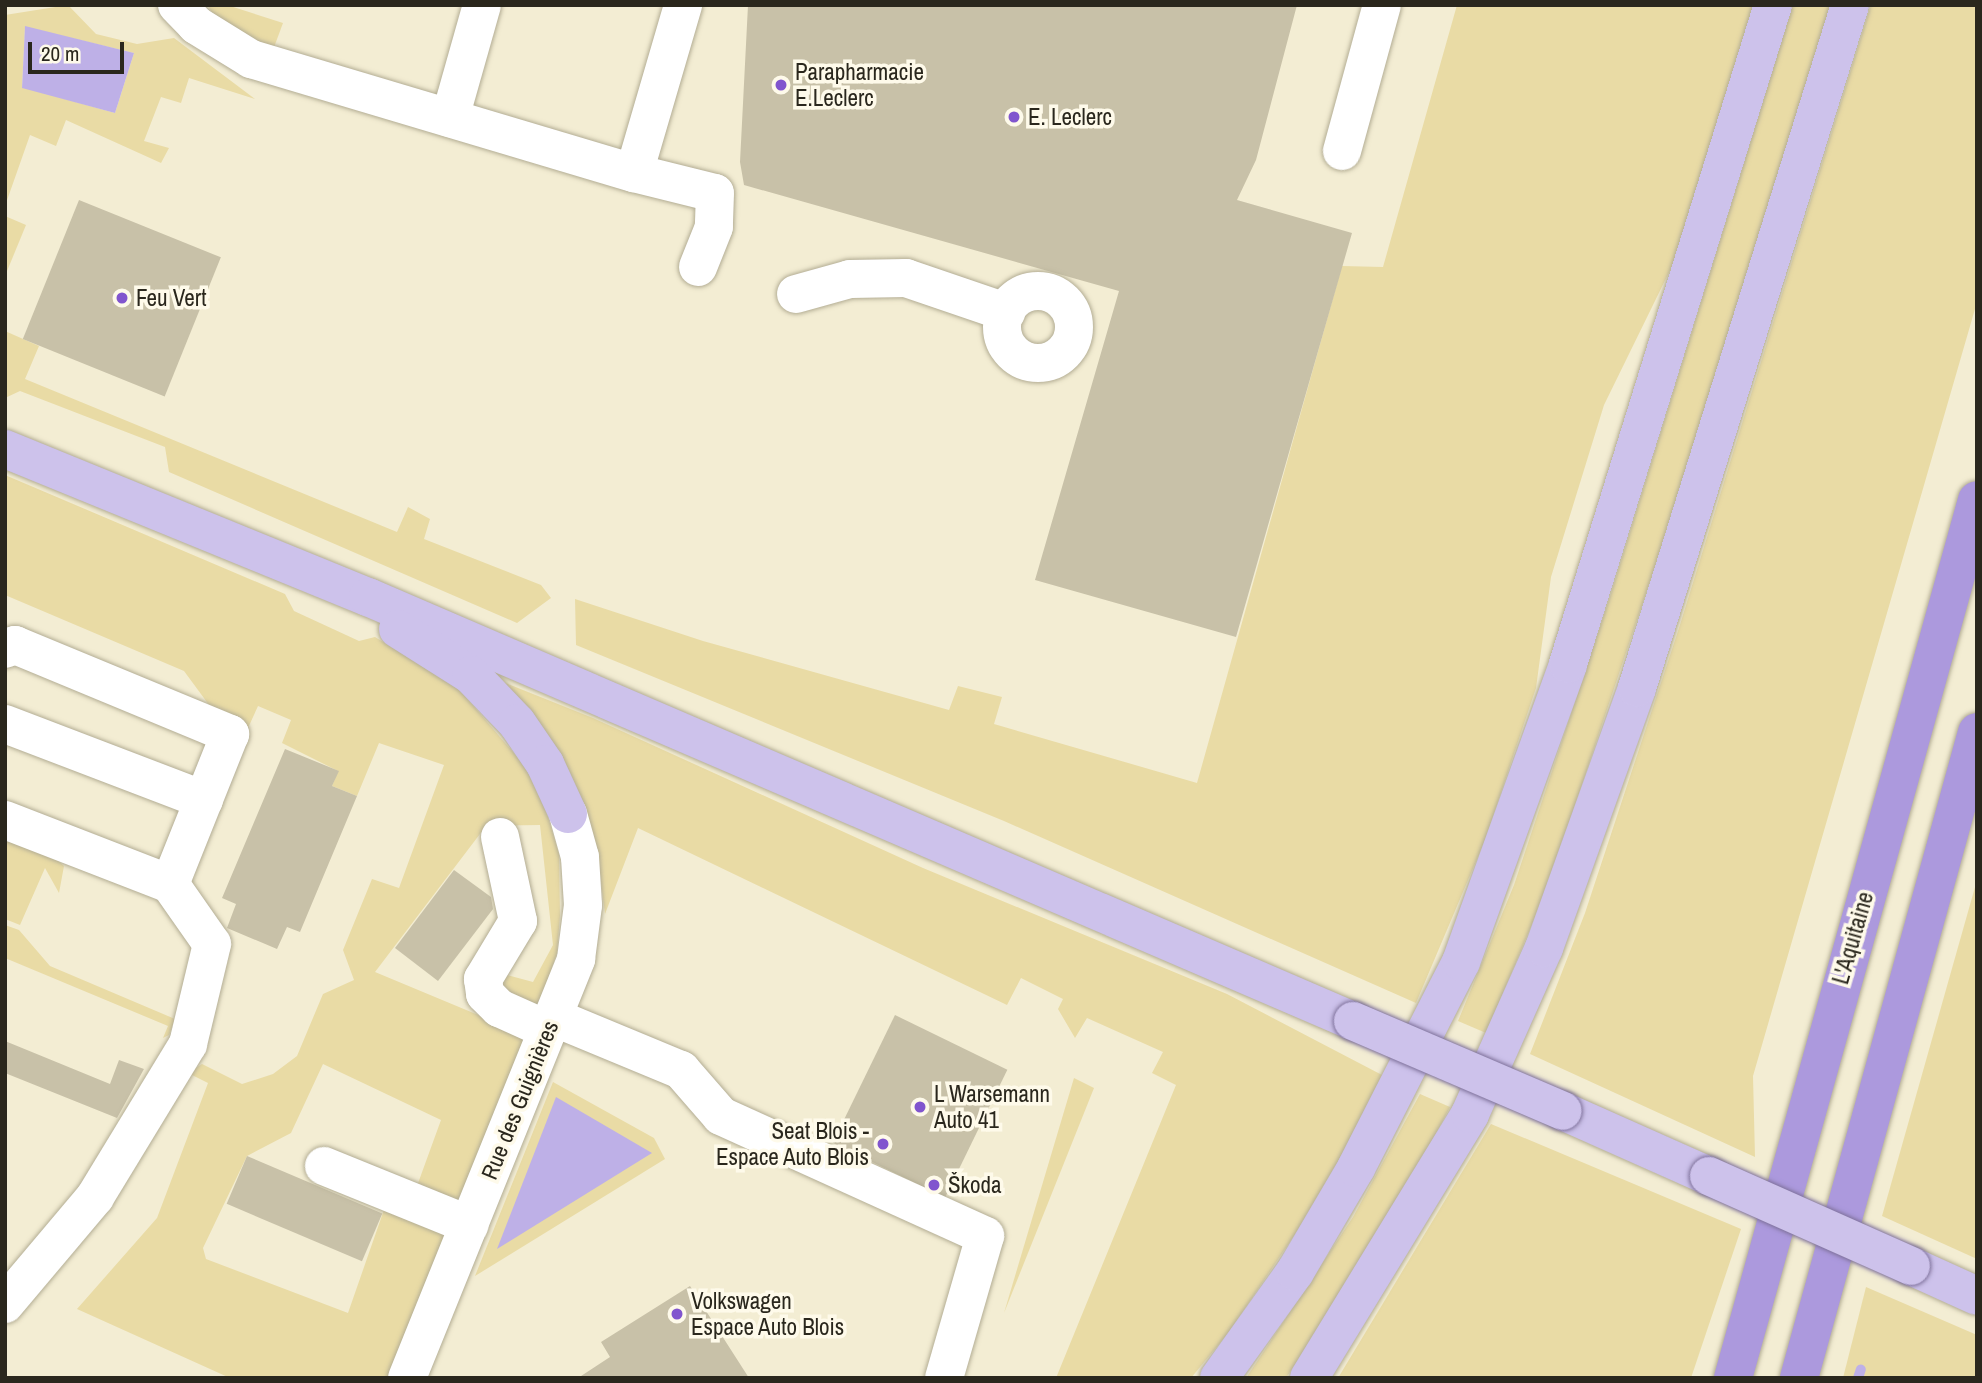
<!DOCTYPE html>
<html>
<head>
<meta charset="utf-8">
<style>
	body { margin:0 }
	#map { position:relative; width:1982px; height:1383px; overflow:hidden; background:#f3edd3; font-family:"Archivo Narrow",sans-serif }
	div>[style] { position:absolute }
	.green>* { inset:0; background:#e9dba5 }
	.water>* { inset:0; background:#beb0e7 }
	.stream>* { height:10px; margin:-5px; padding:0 5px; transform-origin:5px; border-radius:5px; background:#beb0e7 }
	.building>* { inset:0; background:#c8c1a8; transform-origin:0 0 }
	.roads { filter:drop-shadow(0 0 2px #b3ad94) drop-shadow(0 0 2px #b3ad94) }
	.minor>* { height:38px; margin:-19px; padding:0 19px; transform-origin:19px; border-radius:19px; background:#fff }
	.minor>.ring { margin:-19px; padding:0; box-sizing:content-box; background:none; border:38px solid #fff; border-radius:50% }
	.major>* { height:38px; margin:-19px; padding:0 19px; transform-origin:19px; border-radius:19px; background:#cdc2eb }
	.highway>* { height:38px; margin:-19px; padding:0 19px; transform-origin:19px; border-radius:19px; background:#ac99dd }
	.bridges { filter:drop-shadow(0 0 2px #7e719a) drop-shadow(0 0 2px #7e719a) }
	.major-bridge>* { height:38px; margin:-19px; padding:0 19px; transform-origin:19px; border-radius:19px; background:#cdc2eb }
	.dots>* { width:19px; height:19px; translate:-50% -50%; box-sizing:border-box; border:4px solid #fefaea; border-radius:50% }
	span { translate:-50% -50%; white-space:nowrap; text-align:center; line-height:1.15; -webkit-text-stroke:7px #fefaea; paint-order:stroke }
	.poi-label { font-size:23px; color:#2a271d }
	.left { translate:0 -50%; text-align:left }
	.right { translate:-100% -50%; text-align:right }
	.street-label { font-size:23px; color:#2a271d }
	.frame { position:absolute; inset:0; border:7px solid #2a271d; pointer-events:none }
	.scale { position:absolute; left:28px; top:42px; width:96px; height:32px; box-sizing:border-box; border:4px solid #2a271d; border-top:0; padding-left:9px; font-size:21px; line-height:24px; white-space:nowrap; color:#2a271d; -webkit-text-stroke:5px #fefaea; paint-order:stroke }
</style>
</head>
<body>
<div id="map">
	<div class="green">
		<div style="clip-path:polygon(evenodd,68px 5px,96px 34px,137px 44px,174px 38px,255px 99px,189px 78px,181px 103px,161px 97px,144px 141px,169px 148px,161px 163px,66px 120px,56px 146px,30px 135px,5px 206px,5px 15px,68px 5px,25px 27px,134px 53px,115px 113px,22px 87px,25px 27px)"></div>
		<div style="clip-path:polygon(208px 5px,227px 5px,283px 23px,273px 50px,217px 23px)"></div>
		<div style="clip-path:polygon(1457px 5px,1754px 5px,1677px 256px,1604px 405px,1551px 577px,1536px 688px,1485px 840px,1416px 1003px,1004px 821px,576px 645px,575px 599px,703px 641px,949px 710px,958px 686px,1002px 697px,994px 724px,1197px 783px,1342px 266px,1383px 267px)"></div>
		<div style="clip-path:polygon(1793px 5px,1831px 5px,1654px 569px,1548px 886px,1486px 1033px,1458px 1021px,1514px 885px,1610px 597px)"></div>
		<div style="clip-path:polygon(1871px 5px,1977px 5px,1977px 302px,1753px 1076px,1755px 1157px,1530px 1054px,1585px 913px,1679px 628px)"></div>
		<div style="clip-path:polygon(5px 216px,26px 225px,5px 276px)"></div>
		<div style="clip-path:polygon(5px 331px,39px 346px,25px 379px,397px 532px,408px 507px,430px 519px,424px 539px,541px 585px,551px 598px,517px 623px,169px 472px,165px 447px,20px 391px,5px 398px)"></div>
		<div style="clip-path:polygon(5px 475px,285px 594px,294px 611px,359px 641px,375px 637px,458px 688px,524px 765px,544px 804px,559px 854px,560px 916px,557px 953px,536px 1014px,518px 1007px,500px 981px,503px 974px,533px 982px,553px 945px,540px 825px,486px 826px,375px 972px,531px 1037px,467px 1196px,456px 1202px,417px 1186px,441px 1120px,323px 1064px,291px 1133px,247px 1156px,203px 1248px,206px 1259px,348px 1313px,386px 1204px,448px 1231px,392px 1378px,230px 1378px,77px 1309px,157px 1218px,208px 1083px,188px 1073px,202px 1064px,242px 1084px,273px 1074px,297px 1056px,323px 994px,354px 980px,343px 950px,372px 879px,399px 888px,444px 765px,379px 743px,357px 796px,332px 786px,338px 771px,282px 743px,291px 720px,258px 706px,248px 728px,212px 709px,184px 671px,5px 595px)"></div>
		<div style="clip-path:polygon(488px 676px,593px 718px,923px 868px,1227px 994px,1382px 1075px,1326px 1188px,1229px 1332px,1191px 1378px,1056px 1378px,1176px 1085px,1152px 1073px,1163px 1052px,1087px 1018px,1075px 1038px,1058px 1009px,1063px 999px,1021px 978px,1007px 1005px,638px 828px,605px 914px,599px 866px)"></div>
		<div style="clip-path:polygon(5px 836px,53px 856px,64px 866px,59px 893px,45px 868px,20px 925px,5px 919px)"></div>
		<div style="clip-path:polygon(1977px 880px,1977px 1259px,1882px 1216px)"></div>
		<div style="clip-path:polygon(5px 925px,19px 930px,50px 966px,175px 1019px,169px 1035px,163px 1038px,168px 1026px,5px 958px)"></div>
		<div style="clip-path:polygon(1074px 1078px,1094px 1088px,1004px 1313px)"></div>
		<div style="clip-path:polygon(553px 1082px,654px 1138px,665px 1159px,475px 1276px)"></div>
		<div style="clip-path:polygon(1420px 1094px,1450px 1107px,1387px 1226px,1286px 1378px,1246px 1378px,1353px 1217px)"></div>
		<div style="clip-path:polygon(1491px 1124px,1741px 1229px,1691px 1378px,1338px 1378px)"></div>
		<div style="clip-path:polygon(1866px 1287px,1977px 1335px,1977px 1378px,1843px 1378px)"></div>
	</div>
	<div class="water">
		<div style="clip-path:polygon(25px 26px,134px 53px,115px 113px,22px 88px)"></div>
		<div style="clip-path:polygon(556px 1097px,652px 1153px,497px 1249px)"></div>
	</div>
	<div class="stream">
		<div style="left:1858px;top:1378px;width:9px;rotate:-72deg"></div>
	</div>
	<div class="building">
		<div style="clip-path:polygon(748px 5px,1297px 5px,1256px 160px,1237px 200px,1352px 233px,1236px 637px,1035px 580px,1119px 291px,744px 185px,740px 162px)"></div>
		<div style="left:79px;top:200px;width:153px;height:150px;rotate:22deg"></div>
		<div style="clip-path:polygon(285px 749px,339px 771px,332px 786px,357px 796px,300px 932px,287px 927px,277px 949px,227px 928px,236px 904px,222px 898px)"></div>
		<div style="clip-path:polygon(454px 870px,491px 897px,493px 909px,438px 981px,395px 948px)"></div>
		<div style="left:895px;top:1015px;width:125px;height:142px;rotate:26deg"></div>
		<div style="clip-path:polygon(5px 1041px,110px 1084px,119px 1060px,144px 1069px,117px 1118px,5px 1073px)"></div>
		<div style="left:247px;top:1156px;width:147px;height:52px;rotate:23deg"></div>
		<div style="clip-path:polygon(690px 1286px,749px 1378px,578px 1378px,610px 1357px,601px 1342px)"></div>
	</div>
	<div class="roads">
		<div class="minor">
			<div style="left:177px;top:5px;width:28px;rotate:46deg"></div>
			<div style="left:196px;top:25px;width:65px;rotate:31.7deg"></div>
			<div style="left:251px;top:59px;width:400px;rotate:16.6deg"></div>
			<div style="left:634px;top:173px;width:175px;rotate:-73.7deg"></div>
			<div style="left:450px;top:118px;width:117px;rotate:-74.2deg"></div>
			<div style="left:1342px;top:151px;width:151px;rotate:-74.7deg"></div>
			<div style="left:634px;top:173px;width:83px;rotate:13.9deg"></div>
			<div style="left:715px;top:193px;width:34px;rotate:92deg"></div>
			<div style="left:714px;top:227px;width:43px;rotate:111.8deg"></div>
			<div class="ring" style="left:1002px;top:291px;width:34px;height:34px"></div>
			<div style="left:796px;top:294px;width:56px;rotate:-15.5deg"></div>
			<div style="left:850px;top:279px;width:56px;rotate:-1deg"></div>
			<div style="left:906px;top:278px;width:106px;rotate:18.8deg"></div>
			<div style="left:5px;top:649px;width:11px;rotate:-22deg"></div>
			<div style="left:15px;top:645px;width:233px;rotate:22.5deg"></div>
			<div style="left:230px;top:734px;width:162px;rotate:111.8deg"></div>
			<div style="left:5px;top:724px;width:213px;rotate:20.9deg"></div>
			<div style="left:5px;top:820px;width:177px;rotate:21.2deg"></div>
			<div style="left:170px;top:884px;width:73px;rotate:55deg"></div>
			<div style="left:212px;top:944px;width:103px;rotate:103.5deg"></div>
			<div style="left:188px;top:1044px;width:179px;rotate:121.3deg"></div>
			<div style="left:95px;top:1197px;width:140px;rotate:130.1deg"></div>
			<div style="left:500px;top:837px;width:86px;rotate:77.9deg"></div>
			<div style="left:518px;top:921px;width:68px;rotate:121.1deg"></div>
			<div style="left:483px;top:979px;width:15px;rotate:82deg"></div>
			<div style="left:485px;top:994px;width:20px;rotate:45deg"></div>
			<div style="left:499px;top:1008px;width:54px;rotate:24.2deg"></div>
			<div style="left:553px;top:1017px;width:139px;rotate:22.5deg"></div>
			<div style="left:681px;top:1070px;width:61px;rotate:49deg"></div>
			<div style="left:721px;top:1116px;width:290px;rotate:24.4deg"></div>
			<div style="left:985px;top:1236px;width:148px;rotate:106.1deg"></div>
			<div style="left:324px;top:1166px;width:157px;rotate:22.1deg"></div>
			<div style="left:407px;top:1378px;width:452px;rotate:-68deg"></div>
			<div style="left:576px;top:959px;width:54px;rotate:-82.6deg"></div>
			<div style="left:583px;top:905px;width:48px;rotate:-93.6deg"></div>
			<div style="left:580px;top:857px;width:45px;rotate:-105.6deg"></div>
		</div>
		<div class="major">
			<div style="left:5px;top:449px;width:392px;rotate:22.2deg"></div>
			<div style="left:368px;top:597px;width:1072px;rotate:23.29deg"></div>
			<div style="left:398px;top:629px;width:86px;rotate:32.2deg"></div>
			<div style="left:471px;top:675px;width:66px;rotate:46.2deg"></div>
			<div style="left:517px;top:723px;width:50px;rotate:55.7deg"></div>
			<div style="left:545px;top:764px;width:55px;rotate:65.3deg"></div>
			<div style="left:1563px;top:1111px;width:160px;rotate:24deg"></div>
			<div style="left:1911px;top:1266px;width:72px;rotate:24.4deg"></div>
			<div style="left:1219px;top:1378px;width:130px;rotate:-54.4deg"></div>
			<div style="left:1295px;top:1272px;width:121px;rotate:-59.6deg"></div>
			<div style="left:1356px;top:1168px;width:231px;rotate:-63deg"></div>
			<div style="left:1461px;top:962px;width:317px;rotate:-70.2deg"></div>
			<div style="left:1568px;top:664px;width:690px;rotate:-72.72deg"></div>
			<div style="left:1309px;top:1378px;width:309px;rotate:-58.6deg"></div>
			<div style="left:1470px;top:1114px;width:182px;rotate:-66deg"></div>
			<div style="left:1544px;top:948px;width:276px;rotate:-70.3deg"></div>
			<div style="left:1637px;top:688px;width:715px;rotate:-72.68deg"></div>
		</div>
		<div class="highway">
			<div style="left:1733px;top:1378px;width:911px;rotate:-74.47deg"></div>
			<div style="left:1799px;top:1378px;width:670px;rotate:-74.59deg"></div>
		</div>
	</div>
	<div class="bridges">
		<div class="major-bridge">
			<div style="left:1353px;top:1021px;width:228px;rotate:23.2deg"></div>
			<div style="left:1709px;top:1176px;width:221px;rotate:24deg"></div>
		</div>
	</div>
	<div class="dots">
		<div style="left:781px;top:85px;background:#8155ce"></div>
		<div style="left:1014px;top:117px;background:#8155ce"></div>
		<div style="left:122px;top:298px;background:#8155ce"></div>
		<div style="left:920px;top:1107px;background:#8155ce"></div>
		<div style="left:883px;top:1144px;background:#8155ce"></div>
		<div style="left:934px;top:1185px;background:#8155ce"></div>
		<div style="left:677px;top:1314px;background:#8155ce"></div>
	</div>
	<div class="poi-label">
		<span class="left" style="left:795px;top:85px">Parapharmacie<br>E.Leclerc</span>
		<span class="left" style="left:1028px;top:117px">E. Leclerc</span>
		<span class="left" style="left:136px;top:298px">Feu Vert</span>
		<span class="left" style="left:934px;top:1107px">L Warsemann<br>Auto 41</span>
		<span class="right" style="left:869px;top:1144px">Seat Blois -<br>Espace Auto Blois</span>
		<span class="left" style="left:948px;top:1185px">Škoda</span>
		<span class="left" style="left:691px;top:1314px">Volkswagen<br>Espace Auto Blois</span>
	</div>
	<div class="street-label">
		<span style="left:1853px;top:938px;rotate:-74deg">L'Aquitaine</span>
		<span style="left:520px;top:1100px;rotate:-68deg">Rue des Guignières</span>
	</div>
	<div class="frame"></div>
	<div class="scale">20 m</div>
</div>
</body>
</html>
